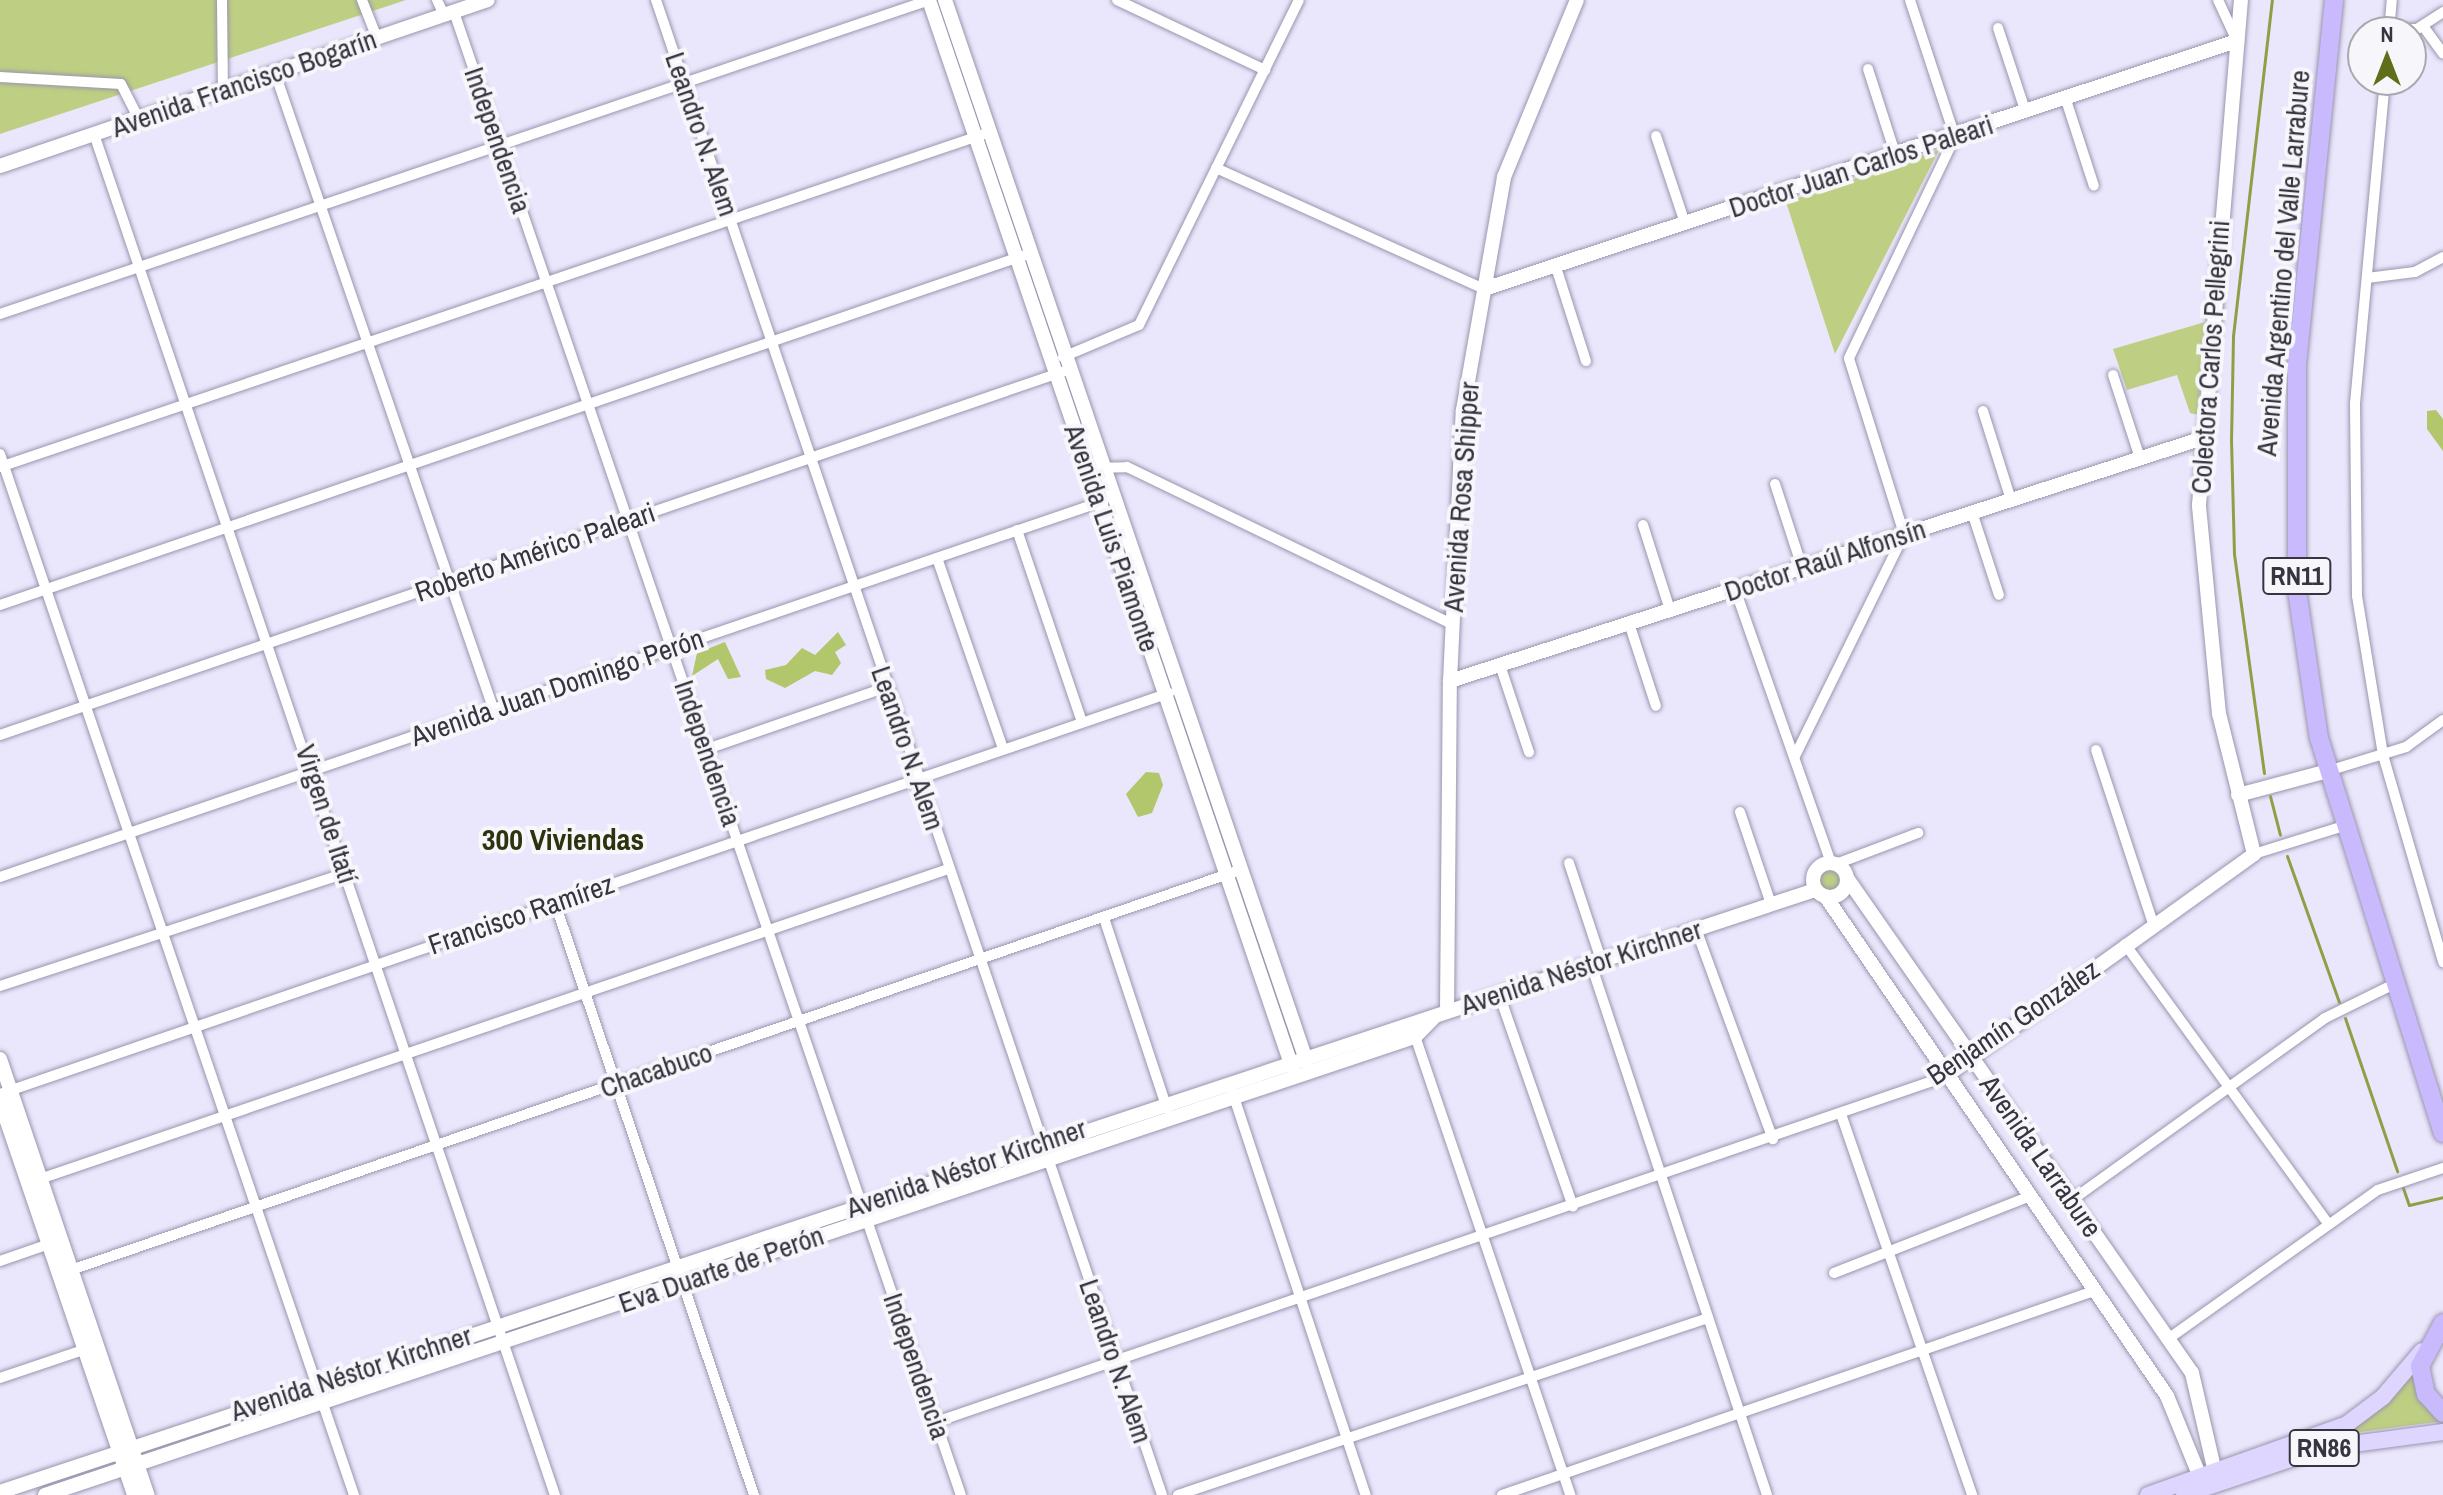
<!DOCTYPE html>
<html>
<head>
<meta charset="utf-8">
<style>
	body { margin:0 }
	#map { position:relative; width:2443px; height:1495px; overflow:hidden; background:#eae6fc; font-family:"Archivo Narrow",sans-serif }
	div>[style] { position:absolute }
	.green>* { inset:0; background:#becf84 }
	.round { border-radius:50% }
	.forest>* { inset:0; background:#b2c66b }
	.stream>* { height:3px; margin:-1.5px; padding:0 1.5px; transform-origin:1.5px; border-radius:1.5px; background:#8ea046 }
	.roads { filter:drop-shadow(0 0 2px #9a95ad) drop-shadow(0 0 2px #9a95ad) }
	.street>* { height:10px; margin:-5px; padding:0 5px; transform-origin:5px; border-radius:5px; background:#fff }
	.secondary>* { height:14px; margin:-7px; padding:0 7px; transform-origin:7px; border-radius:7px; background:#fff }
	.secondary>.ring { margin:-7px; padding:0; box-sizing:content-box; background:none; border:14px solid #fff; border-radius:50% }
	.primary>* { height:16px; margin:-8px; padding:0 8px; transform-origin:8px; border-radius:8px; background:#ded6fe }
	.highway>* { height:18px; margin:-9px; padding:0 9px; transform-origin:9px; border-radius:9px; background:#c8bafd }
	span { translate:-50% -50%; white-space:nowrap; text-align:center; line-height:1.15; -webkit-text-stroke:8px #f7f6fb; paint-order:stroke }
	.shield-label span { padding:2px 6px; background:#f7f6fb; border:2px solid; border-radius:6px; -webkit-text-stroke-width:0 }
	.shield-label { font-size:26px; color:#36343e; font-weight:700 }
	.street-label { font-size:28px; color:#36343e }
	.neighbourhood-label { font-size:30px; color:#2d340d; font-weight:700 }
	.north { position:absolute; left:2347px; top:16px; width:80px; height:80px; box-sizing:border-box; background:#f7f6fb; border:2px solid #aaa8af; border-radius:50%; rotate:0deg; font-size:22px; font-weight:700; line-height:32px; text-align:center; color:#36343e }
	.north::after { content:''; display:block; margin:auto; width:28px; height:36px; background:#5f6e19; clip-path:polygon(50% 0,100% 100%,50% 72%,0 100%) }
</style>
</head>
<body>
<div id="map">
	<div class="green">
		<div style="clip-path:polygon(0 0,406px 0,0 134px)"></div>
		<div style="clip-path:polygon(1939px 150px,1835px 354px,1786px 202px)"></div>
		<div style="clip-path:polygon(2205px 322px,2198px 415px,2190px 413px,2177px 375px,2127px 390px,2113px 349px)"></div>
		<div class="round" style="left:1818px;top:871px;width:24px;height:24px"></div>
		<div style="clip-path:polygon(2414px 1368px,2416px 1392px,2443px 1421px,2345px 1434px,2377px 1411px)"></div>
	</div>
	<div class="forest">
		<div style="clip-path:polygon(2436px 410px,2443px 419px,2443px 451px,2427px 429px,2427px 411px)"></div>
		<div style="clip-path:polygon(838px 632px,846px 645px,835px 652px,841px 663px,832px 675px,815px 671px,785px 688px,766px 679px,765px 670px,786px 665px,802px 648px,815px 655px)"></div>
		<div style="clip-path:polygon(725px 642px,741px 677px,728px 679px,718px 659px,692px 676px,697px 653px)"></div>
		<div style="clip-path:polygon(1146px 772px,1159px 773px,1163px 785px,1152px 813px,1138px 817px,1126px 794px)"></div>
	</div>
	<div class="stream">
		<div style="left:2264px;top:773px;width:221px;rotate:-97.8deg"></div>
		<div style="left:2234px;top:554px;width:113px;rotate:-91.5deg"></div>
		<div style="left:2231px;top:441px;width:105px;rotate:-88.9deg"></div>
		<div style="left:2233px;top:336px;width:338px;rotate:-83.4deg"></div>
		<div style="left:2270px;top:796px;width:40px;rotate:75.6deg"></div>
		<div style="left:2287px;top:856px;width:155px;rotate:70.4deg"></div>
		<div style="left:2345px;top:1018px;width:162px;rotate:71.2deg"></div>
		<div style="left:2403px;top:1188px;width:18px;rotate:71deg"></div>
		<div style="left:2409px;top:1205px;width:35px;rotate:-13deg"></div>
	</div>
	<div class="roads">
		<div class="street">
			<div style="left:222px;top:0;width:90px;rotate:89.4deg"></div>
			<div style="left:362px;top:0;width:41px;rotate:68.5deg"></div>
			<div style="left:437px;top:0;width:17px;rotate:65deg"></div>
			<div style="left:656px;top:0;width:1578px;rotate:71.3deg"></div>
			<div style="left:1117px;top:0;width:164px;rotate:25.3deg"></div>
			<div style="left:2218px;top:0;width:45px;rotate:65.1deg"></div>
			<div style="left:454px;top:12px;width:1567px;rotate:71.13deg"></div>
			<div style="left:2423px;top:26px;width:34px;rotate:54deg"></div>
			<div style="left:1998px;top:28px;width:89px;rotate:71.8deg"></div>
			<div style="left:2389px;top:29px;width:28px"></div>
			<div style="left:2417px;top:29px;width:31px;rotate:-33deg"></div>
			<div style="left:2389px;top:32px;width:32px;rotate:-85deg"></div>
			<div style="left:1868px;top:69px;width:91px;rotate:72.2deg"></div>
			<div style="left:275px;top:73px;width:675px;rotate:71.05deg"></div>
			<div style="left:0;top:77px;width:121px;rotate:3.3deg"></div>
			<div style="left:121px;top:84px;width:39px;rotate:63deg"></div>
			<div style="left:2385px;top:80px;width:324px;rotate:95.3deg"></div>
			<div style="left:2355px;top:403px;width:193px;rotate:89.4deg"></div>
			<div style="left:2357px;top:596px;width:161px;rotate:80.7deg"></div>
			<div style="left:2383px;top:755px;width:216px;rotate:73.8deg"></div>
			<div style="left:2066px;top:100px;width:90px;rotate:72deg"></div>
			<div style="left:94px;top:134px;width:1437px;rotate:71.29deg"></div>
			<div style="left:1656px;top:136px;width:92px;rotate:71.6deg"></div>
			<div style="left:1216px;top:168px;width:294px;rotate:24.3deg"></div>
			<div style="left:1555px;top:264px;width:102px;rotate:72.3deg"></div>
			<div style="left:2367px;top:278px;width:48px;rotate:-7.1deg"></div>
			<div style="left:2415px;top:272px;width:32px;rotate:-28deg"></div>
			<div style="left:0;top:314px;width:982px;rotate:-18.66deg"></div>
			<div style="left:1063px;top:357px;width:82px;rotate:-22.8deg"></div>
			<div style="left:1139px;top:325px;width:362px;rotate:-63.8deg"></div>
			<div style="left:2113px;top:375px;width:87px;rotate:72deg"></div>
			<div style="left:1983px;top:411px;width:93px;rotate:72.5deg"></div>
			<div style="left:0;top:454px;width:1100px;rotate:71.22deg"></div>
			<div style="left:0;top:467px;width:1045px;rotate:-18.69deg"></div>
			<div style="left:1088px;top:468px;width:39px;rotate:-1deg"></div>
			<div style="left:1127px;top:467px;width:361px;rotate:25.8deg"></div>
			<div style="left:1775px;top:484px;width:87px;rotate:72deg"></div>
			<div style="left:1972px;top:512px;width:87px;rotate:72deg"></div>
			<div style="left:1643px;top:525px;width:89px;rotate:72.4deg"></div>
			<div style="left:1017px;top:530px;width:203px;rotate:71.3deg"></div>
			<div style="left:937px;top:558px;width:202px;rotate:70.9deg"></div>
			<div style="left:1735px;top:589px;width:290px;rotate:70.7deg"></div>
			<div style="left:0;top:605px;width:1089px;rotate:-18.85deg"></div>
			<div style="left:1629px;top:623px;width:87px;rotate:72deg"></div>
			<div style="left:1500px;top:665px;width:92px;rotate:71.6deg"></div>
			<div style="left:0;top:735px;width:1132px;rotate:-18.87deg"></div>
			<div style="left:707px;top:749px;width:190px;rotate:-19deg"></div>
			<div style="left:2096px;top:750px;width:182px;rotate:71.8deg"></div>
			<div style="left:1795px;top:756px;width:247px;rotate:-63.8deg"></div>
			<div style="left:1904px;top:534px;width:184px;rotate:-107.4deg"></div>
			<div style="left:1849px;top:358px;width:245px;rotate:-64.4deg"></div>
			<div style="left:1955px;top:137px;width:144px;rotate:-108.2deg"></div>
			<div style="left:2328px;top:771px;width:82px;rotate:-17.1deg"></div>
			<div style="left:2406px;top:747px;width:46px;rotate:-36.1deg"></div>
			<div style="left:1740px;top:812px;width:97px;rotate:71.4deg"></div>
			<div style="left:2254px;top:854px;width:94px;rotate:-17.3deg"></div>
			<div style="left:1569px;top:863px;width:102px;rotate:71.7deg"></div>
			<div style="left:1836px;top:864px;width:88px;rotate:-20.7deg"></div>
			<div style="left:0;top:877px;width:1166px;rotate:-18.81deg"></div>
			<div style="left:555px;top:903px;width:625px;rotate:71.42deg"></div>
			<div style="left:1104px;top:918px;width:201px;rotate:71.7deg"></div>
			<div style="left:1696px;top:929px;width:224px;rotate:69.9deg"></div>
			<div style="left:2125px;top:944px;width:345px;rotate:54deg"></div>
			<div style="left:1591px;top:964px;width:559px;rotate:71.66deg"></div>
			<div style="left:0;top:986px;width:364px;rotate:-18.1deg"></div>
			<div style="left:1499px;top:994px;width:225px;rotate:70.8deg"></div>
			<div style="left:1413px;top:1030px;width:491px;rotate:71.3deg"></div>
			<div style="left:0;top:1094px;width:1236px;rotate:-18.93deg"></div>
			<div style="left:1233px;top:1094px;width:422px;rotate:71.7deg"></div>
			<div style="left:1842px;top:1117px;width:400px;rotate:71deg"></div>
			<div style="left:34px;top:1181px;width:966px;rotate:-18.85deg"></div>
			<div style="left:2072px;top:1200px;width:312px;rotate:-35.7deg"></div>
			<div style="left:2325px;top:1018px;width:79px;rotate:-26.2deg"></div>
			<div style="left:0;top:1261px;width:52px;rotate:-19.1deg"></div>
			<div style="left:71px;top:1270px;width:1236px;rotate:-18.89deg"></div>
			<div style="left:1834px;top:1273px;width:208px;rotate:-21.4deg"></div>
			<div style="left:2168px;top:1339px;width:257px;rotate:-35.4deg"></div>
			<div style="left:2378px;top:1190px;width:69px;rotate:-18.7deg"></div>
			<div style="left:0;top:1378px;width:94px;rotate:-18.6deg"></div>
			<div style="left:936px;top:1422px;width:1065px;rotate:-18.89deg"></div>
			<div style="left:1178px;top:1495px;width:559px;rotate:-18.47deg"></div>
			<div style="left:1502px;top:1495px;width:626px;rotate:-19.01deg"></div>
		</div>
		<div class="secondary">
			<div style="left:929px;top:0;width:1127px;rotate:71.21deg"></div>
			<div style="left:945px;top:0;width:1120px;rotate:71.19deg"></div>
			<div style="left:0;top:166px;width:515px;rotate:-18.79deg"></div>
			<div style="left:1484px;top:289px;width:793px;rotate:-18.23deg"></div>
			<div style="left:1450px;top:681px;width:788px;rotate:-17.88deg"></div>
			<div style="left:2238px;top:795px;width:93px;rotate:-14.9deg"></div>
			<div class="ring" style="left:1813px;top:863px;width:20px;height:20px"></div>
			<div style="left:1826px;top:897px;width:604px;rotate:55.65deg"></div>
			<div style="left:2167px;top:1396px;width:87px;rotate:67.8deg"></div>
			<div style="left:2200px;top:1477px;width:14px;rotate:39deg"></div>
			<div style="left:2211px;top:1486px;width:15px;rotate:-74deg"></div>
			<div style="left:2215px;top:1472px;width:102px;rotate:-103.1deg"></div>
			<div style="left:2192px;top:1373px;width:603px;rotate:-124.88deg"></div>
			<div style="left:1447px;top:1011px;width:330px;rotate:-89.5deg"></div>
			<div style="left:1450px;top:681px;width:271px;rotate:-87.3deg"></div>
			<div style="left:1463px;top:410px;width:237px;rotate:-80deg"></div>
			<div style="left:1504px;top:177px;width:191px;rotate:-67.6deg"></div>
			<div style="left:0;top:1059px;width:460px;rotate:71.3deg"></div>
			<div style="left:1944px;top:1077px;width:382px;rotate:-35.7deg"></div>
			<div style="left:2254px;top:854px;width:144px;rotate:-104deg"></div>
			<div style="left:2219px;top:714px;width:210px;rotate:-95.5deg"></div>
			<div style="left:2199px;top:505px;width:507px;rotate:-85.25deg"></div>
			<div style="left:0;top:1101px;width:416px;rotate:71.2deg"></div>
			<div style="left:0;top:1492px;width:1912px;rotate:-18.35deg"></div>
			<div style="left:45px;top:1495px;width:1445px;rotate:-18.49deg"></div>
			<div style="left:1415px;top:1037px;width:28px;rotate:-46deg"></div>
		</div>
		<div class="primary">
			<div style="left:2148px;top:1495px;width:211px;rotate:-19.6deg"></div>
			<div style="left:2347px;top:1424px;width:45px;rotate:-36.9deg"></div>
			<div style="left:2383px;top:1397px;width:60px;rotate:-49.7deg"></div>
			<div style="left:2184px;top:1495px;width:147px;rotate:-18.7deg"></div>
			<div style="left:2323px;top:1448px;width:121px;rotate:-7.6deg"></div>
		</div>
		<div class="highway">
			<div style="left:2334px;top:0;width:367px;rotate:95.8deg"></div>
			<div style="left:2297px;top:365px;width:226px;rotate:90deg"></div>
			<div style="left:2297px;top:591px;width:149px;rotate:81.5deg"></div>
			<div style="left:2319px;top:738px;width:414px;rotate:72.6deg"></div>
			<div style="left:2443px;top:1323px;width:49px;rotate:118.1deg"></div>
			<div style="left:2420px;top:1366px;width:29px;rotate:78deg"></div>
			<div style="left:2426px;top:1394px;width:25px;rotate:48deg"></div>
		</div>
	</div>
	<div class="shield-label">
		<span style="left:2297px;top:576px">RN11</span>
		<span style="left:2324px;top:1448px">RN86</span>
	</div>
	<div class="street-label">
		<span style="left:244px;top:83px;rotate:-19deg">Avenida Francisco Bogarín</span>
		<span style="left:702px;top:134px;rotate:71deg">Leandro N. Alem</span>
		<span style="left:498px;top:140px;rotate:71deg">Independencia</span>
		<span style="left:1861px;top:166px;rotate:-18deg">Doctor Juan Carlos Paleari</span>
		<span style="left:2283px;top:263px;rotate:-85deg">Avenida Argentino del Valle Larrabure</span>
		<span style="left:2210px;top:357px;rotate:-86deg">Colectora Carlos Pellegrini</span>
		<span style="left:1461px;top:497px;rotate:-86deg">Avenida Rosa Shipper</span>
		<span style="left:1112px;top:538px;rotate:71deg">Avenida Luis Piamonte</span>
		<span style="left:535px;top:552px;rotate:-19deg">Roberto Américo Paleari</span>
		<span style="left:1825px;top:560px;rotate:-18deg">Doctor Raúl Alfonsín</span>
		<span style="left:557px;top:687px;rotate:-19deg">Avenida Juan Domingo Perón</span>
		<span style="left:908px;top:748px;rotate:71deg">Leandro N. Alem</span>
		<span style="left:708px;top:753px;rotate:71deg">Independencia</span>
		<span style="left:327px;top:814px;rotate:72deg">Virgen de Itatí</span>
		<span style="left:521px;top:914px;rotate:-19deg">Francisco Ramírez</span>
		<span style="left:1581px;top:967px;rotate:-18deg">Avenida Néstor Kirchner</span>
		<span style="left:2013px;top:1022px;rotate:-34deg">Benjamín González</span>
		<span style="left:656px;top:1070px;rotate:-19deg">Chacabuco</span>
		<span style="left:2041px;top:1156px;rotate:55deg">Avenida Larrabure</span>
		<span style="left:966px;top:1168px;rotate:-19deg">Avenida Néstor Kirchner</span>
		<span style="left:721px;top:1269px;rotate:-19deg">Eva Duarte de Perón</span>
		<span style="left:1116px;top:1361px;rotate:71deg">Leandro N. Alem</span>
		<span style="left:917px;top:1366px;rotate:71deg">Independencia</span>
		<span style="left:351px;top:1373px;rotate:-18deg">Avenida Néstor Kirchner</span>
	</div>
	<div class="neighbourhood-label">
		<span style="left:563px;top:839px">300 Viviendas</span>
	</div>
	<div class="north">N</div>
</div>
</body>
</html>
